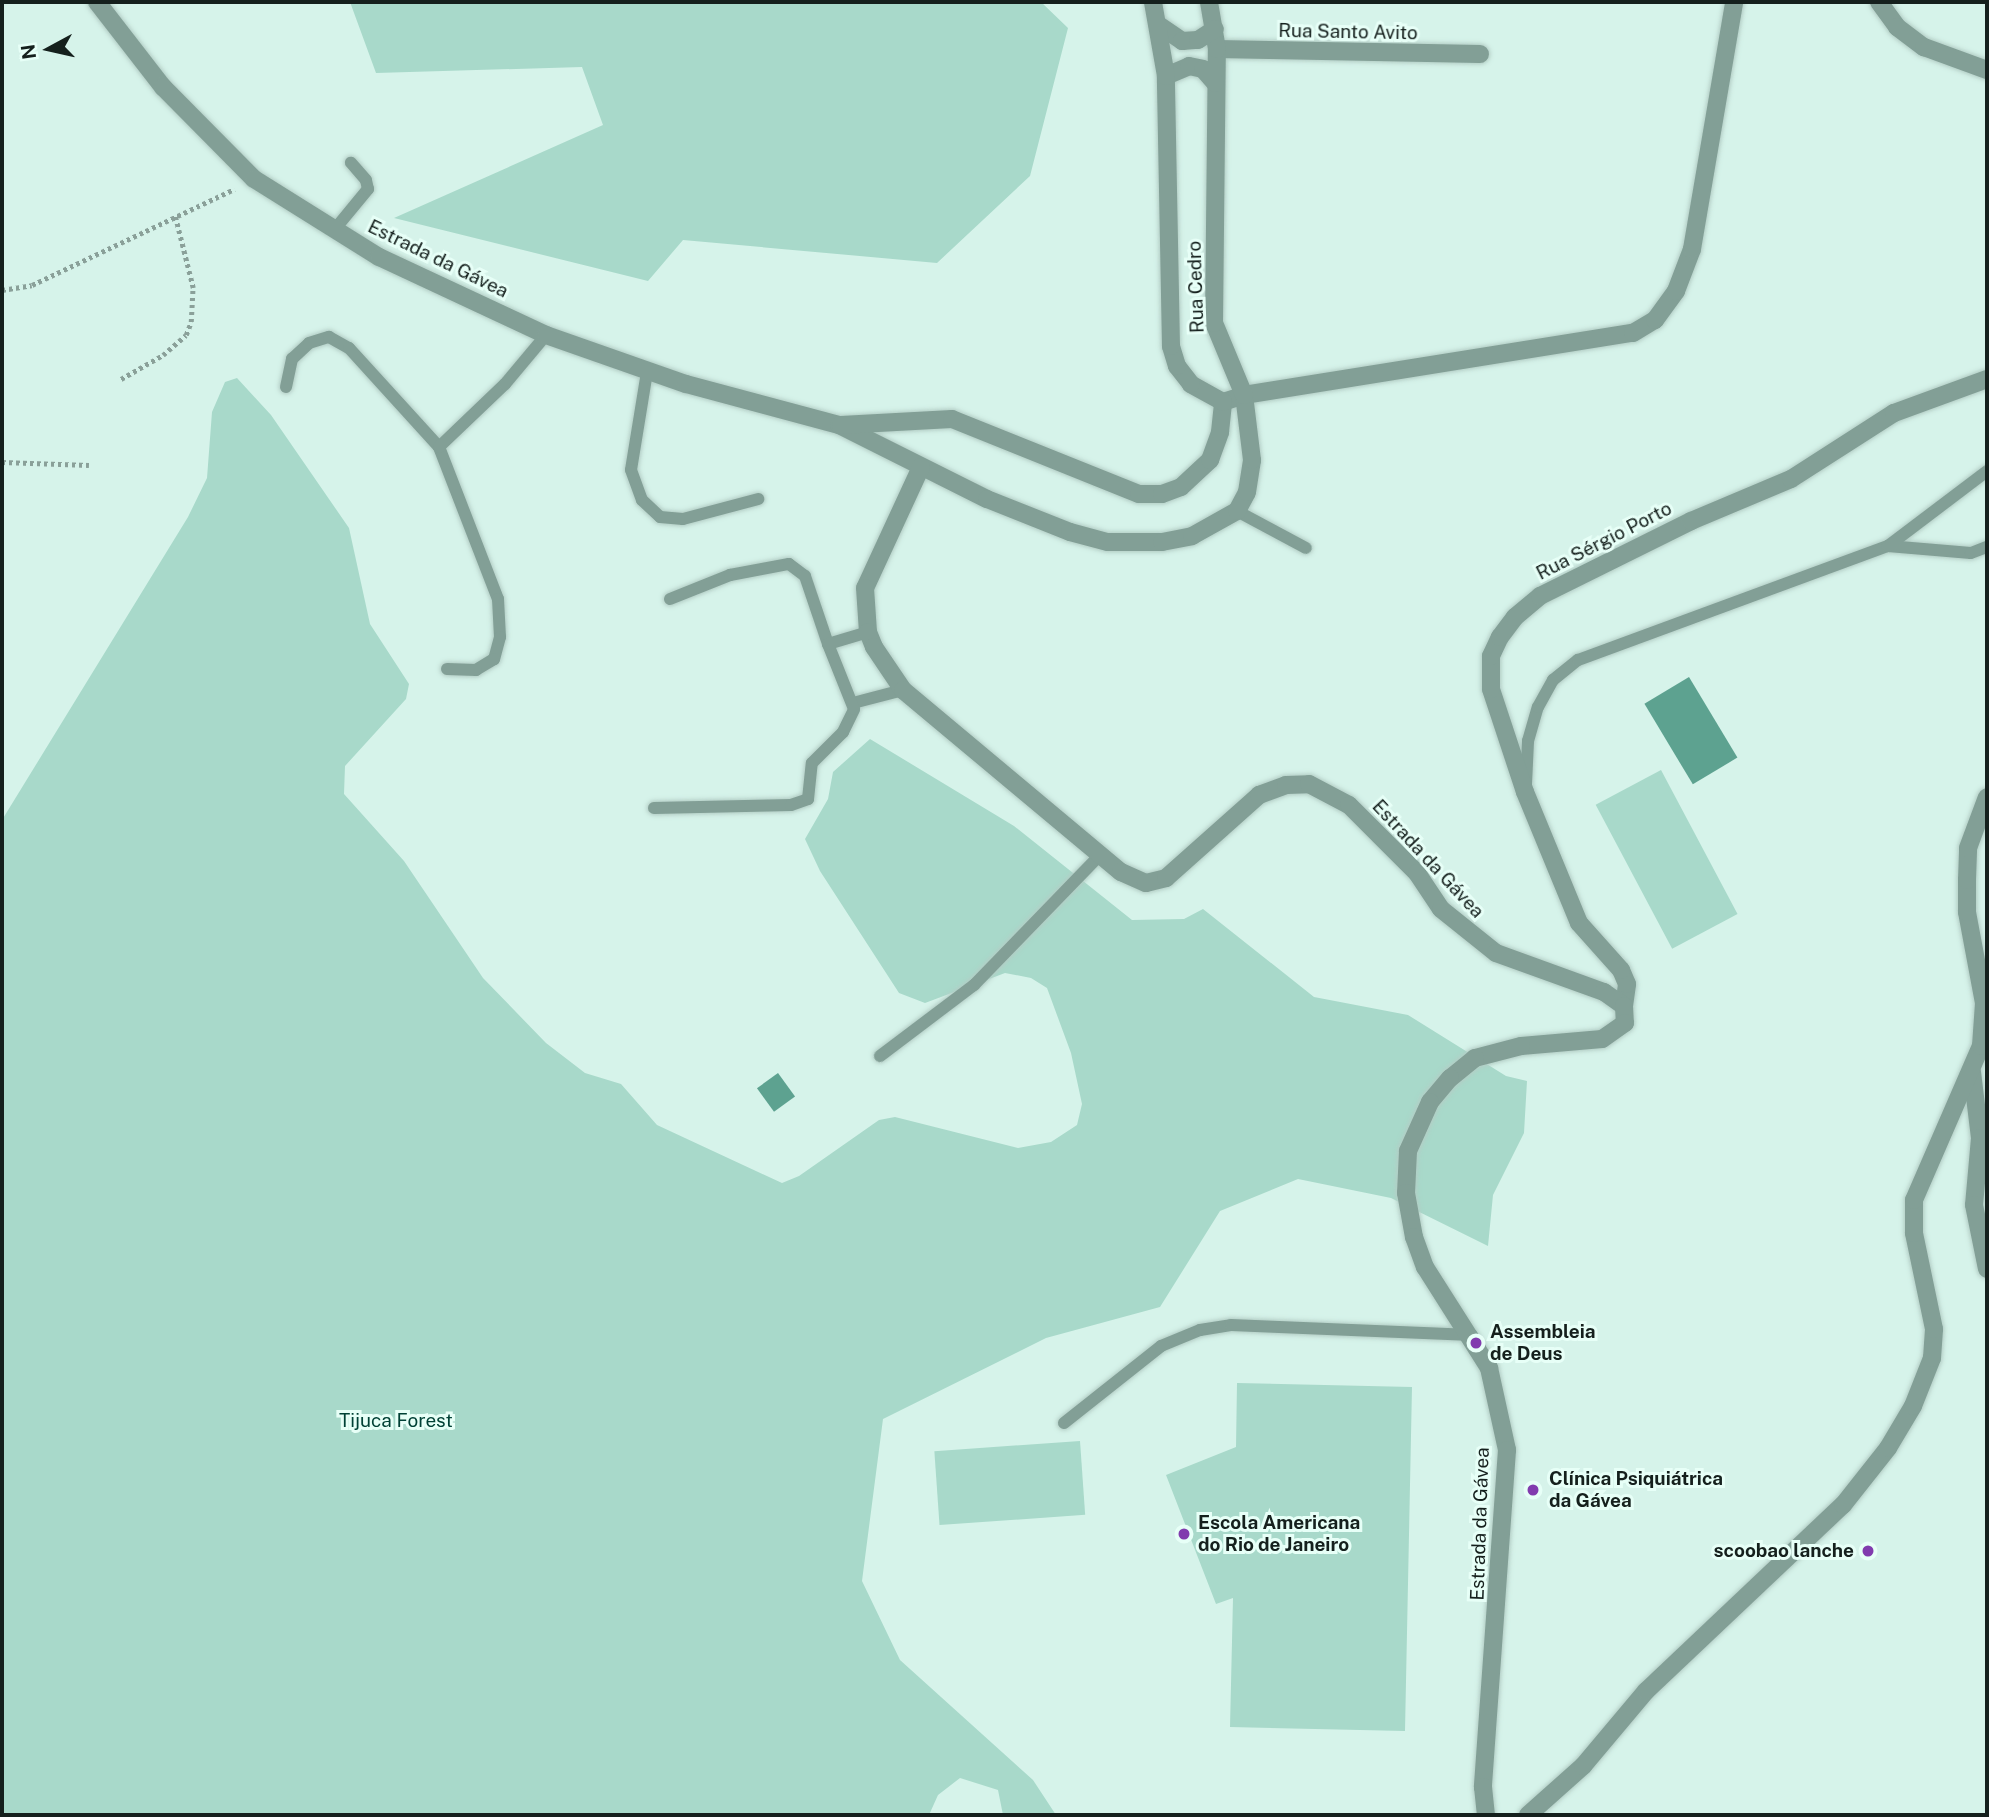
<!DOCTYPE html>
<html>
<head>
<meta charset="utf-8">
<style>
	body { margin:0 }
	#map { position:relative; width:1989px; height:1817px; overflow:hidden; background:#d6f3ea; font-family:"Public Sans",sans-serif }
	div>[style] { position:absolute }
	.green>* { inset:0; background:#a8d9ca; transform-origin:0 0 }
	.water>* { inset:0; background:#5da290; transform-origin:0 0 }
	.path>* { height:4.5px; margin-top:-2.25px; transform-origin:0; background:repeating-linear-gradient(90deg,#8aa099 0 3.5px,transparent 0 7px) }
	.roads { filter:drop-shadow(0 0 2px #b3cdc5) drop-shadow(0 0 2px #b3cdc5) }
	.service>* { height:12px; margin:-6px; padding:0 6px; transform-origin:6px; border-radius:6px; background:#829f96 }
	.minor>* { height:18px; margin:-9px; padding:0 9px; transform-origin:9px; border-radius:9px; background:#829f96 }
	.tertiary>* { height:18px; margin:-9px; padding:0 9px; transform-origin:9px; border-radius:9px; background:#829f96 }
	.dots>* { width:19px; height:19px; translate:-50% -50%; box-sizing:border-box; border:4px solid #e7fff7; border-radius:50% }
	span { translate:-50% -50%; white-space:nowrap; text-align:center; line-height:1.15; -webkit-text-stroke:6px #e7fff7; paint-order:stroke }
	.street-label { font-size:19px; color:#15201d }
	.poi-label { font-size:19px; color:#15201d; font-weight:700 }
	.left { translate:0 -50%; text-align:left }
	.right { translate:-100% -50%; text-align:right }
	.park-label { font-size:19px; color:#004135 }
	.frame { position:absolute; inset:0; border:4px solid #15201d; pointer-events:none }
	.north { position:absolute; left:14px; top:14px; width:70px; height:70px; -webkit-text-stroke:5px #e7fff7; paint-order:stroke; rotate:262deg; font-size:19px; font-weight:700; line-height:28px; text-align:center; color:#15201d }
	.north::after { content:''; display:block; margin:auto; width:24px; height:32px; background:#15201d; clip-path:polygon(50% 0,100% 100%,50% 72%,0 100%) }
</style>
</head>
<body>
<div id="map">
	<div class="green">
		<div style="clip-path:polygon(350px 2px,1041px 2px,1068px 28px,1030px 176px,937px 263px,683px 240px,648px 281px,394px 218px,603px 125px,582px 67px,376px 73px)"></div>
		<div style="clip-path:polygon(237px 378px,271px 415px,349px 528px,370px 624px,409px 684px,406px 699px,345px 766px,344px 794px,404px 861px,483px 978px,546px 1043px,585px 1073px,621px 1084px,657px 1125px,782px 1183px,799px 1176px,879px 1120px,895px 1117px,1018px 1148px,1051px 1142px,1077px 1125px,1082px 1104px,1071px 1053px,1047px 988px,1031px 978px,1005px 973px,925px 1003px,899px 993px,820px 871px,805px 839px,828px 799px,833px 772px,870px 739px,1014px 826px,1132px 920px,1184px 919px,1203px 909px,1314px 997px,1408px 1015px,1506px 1076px,1527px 1081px,1524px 1133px,1493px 1195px,1488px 1246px,1391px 1198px,1298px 1179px,1220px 1211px,1160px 1307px,1046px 1338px,883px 1419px,862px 1581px,900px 1660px,1033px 1780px,1056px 1815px,1003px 1815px,998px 1790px,960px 1778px,938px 1795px,929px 1815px,2px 1815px,2px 820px,188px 517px,207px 478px,212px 412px,225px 382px)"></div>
		<div style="left:1661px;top:770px;width:163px;height:74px;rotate:62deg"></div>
		<div style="clip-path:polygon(1237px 1383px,1412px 1387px,1405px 1731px,1230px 1727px,1233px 1598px,1216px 1604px,1166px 1475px,1236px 1447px)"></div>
		<div style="left:1080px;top:1441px;width:74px;height:146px;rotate:86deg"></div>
	</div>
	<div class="water">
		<div style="left:1689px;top:677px;width:94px;height:52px;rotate:59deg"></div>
		<div style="left:778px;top:1073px;width:29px;height:26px;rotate:54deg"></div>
	</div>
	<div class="path">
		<div style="left:2px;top:290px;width:30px;rotate:-9deg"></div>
		<div style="left:32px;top:285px;width:224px;rotate:-25.4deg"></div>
		<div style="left:121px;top:379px;width:48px;rotate:-29.7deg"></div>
		<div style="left:163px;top:355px;width:30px;rotate:-41deg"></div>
		<div style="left:186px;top:335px;width:14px;rotate:-69deg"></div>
		<div style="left:191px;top:322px;width:34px;rotate:-87deg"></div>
		<div style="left:193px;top:288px;width:74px;rotate:-104deg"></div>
		<div style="left:2px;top:462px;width:87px;rotate:2deg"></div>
	</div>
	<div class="roads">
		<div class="service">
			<div style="left:335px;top:229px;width:52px;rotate:-50.5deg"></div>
			<div style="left:368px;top:189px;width:9px;rotate:-103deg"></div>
			<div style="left:366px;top:180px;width:23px;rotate:-131deg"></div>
			<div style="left:647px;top:372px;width:99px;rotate:99.3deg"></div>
			<div style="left:631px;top:470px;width:32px;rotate:70deg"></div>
			<div style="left:642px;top:500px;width:25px;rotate:43deg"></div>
			<div style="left:660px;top:517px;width:23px;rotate:5deg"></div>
			<div style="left:683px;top:519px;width:78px;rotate:-14.9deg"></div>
			<div style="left:286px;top:387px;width:29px;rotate:-78deg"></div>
			<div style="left:292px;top:359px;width:23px;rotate:-43deg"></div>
			<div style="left:309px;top:343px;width:21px;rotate:-17deg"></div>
			<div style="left:329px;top:337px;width:23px;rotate:29deg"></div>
			<div style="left:349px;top:348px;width:134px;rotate:47.7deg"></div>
			<div style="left:439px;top:447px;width:163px;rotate:68.8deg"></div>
			<div style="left:498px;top:599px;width:38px;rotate:87deg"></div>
			<div style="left:500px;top:637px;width:23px;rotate:105deg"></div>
			<div style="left:494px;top:659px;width:21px;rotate:149deg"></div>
			<div style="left:476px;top:670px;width:29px;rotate:-178deg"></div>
			<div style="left:439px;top:447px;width:91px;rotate:-43.7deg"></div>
			<div style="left:505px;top:384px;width:64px;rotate:-50.1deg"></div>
			<div style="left:1237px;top:511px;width:78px;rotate:28.2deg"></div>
			<div style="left:1888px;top:546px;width:83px;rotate:4.8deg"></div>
			<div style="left:1971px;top:553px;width:17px;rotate:-21deg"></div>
			<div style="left:670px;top:599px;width:65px;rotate:-21.8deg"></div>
			<div style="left:730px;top:575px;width:60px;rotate:-10.6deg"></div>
			<div style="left:789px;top:564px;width:20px;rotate:37deg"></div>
			<div style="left:805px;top:576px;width:72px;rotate:71.3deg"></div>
			<div style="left:853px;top:703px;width:52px;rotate:-14.6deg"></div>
			<div style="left:1526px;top:784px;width:43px;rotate:-87.3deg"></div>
			<div style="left:1528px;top:741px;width:35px;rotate:-74deg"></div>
			<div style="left:1538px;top:707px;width:31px;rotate:-61deg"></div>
			<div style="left:1553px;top:680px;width:32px;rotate:-39deg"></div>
			<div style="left:1578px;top:660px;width:330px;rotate:-20.2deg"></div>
			<div style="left:1888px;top:546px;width:124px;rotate:-37.1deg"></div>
			<div style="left:654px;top:808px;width:137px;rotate:-1.3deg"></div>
			<div style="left:791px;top:805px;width:18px;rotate:-19deg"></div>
			<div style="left:808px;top:799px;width:36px;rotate:-84deg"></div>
			<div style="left:812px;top:763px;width:44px;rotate:-45deg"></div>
			<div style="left:843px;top:732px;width:25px;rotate:-64deg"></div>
			<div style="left:854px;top:709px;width:70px;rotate:-111.8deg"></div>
			<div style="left:828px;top:644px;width:42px;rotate:-16.7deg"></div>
			<div style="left:880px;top:1056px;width:118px;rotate:-37.1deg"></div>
			<div style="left:974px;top:985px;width:181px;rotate:-45.9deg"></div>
			<div style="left:1064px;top:1423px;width:124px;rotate:-38.4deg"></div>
			<div style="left:1161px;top:1346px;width:42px;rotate:-22.3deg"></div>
			<div style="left:1200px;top:1330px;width:31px;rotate:-9deg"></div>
			<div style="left:1231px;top:1325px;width:241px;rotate:2.4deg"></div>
		</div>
		<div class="minor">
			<div style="left:1879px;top:2px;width:31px;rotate:54deg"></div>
			<div style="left:1897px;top:27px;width:34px;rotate:37deg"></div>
			<div style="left:1924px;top:47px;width:67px;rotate:20.1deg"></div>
			<div style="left:1217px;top:49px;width:263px;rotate:1.1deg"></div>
			<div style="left:1223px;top:402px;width:22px;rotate:-18deg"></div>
			<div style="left:1244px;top:395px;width:394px;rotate:-9.1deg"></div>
			<div style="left:1633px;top:333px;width:26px;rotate:-31deg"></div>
			<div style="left:1655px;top:320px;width:36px;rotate:-54deg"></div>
			<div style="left:1676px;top:291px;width:45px;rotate:-69.1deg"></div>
			<div style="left:1692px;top:249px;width:251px;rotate:-80.3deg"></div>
			<div style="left:1624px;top:1006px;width:22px;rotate:-82deg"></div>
			<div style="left:1627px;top:984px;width:15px;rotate:-113deg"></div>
			<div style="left:1621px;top:970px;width:63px;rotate:-131.8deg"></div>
			<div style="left:1579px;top:923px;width:142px;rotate:-112.4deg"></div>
			<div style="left:1525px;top:792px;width:108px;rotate:-108.3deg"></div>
			<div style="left:1491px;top:689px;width:33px;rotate:-90deg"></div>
			<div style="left:1491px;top:656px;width:21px;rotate:-65deg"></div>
			<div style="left:1500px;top:637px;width:25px;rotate:-53deg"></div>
			<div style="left:1515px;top:617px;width:33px;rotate:-40deg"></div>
			<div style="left:1540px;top:596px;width:169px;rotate:-26.4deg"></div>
			<div style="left:1691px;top:521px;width:108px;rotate:-22.8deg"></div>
			<div style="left:1791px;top:479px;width:122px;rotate:-32.7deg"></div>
			<div style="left:1894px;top:413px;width:99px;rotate:-20.1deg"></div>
			<div style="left:1972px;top:1072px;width:66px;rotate:83.1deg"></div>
			<div style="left:1980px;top:1138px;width:67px;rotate:95.1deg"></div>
			<div style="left:1974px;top:1205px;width:65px;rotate:78.5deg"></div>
		</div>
		<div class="tertiary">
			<div style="left:97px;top:2px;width:108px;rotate:52.2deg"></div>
			<div style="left:163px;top:87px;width:129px;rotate:45.3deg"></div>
			<div style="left:254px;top:179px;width:147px;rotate:32deg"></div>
			<div style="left:379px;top:257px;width:184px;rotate:25deg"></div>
			<div style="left:546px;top:335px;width:148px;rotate:19.3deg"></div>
			<div style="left:686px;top:384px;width:158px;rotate:15deg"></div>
			<div style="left:839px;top:425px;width:165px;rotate:26.6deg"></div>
			<div style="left:987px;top:499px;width:89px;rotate:21.7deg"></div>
			<div style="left:1070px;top:532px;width:39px;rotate:15deg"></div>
			<div style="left:1108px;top:542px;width:54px"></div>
			<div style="left:1162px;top:542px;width:31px;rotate:-11deg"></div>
			<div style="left:1192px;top:536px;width:51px;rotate:-29.1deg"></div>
			<div style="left:1237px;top:511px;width:21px;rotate:-62deg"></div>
			<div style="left:1247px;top:492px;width:32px;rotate:-81deg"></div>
			<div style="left:1252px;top:460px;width:65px;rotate:-97deg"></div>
			<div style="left:1244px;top:395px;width:78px;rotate:-112.6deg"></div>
			<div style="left:1214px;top:323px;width:274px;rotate:-89.4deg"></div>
			<div style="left:1217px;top:49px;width:48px;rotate:-99.7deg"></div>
			<div style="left:1160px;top:26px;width:27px;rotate:34deg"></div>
			<div style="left:1182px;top:41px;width:16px;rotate:-4deg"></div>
			<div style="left:1198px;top:40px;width:20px;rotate:-33deg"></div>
			<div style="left:1166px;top:76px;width:25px;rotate:-23deg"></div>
			<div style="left:1189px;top:66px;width:14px;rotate:12deg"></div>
			<div style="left:1203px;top:69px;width:18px;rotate:49deg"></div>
			<div style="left:841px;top:425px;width:111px;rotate:-3.1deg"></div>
			<div style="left:952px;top:419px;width:201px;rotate:21.9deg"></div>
			<div style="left:1139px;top:494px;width:23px"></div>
			<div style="left:1162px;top:494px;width:20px;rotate:-20deg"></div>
			<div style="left:1181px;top:487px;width:40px;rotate:-43deg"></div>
			<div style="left:1210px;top:460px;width:30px;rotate:-70deg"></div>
			<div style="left:1220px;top:432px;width:30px;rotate:-84deg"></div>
			<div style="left:1223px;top:402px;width:37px;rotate:-151deg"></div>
			<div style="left:1191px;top:384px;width:23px;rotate:-128deg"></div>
			<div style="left:1177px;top:366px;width:21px;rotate:-107deg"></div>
			<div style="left:1171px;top:346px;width:270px;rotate:-91.1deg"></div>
			<div style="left:1166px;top:76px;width:75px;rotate:-100deg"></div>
			<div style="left:921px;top:467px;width:133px;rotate:114.8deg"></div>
			<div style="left:865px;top:588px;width:44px;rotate:86.1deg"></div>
			<div style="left:868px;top:632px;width:16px;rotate:68deg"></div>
			<div style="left:874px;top:647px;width:52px;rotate:56deg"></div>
			<div style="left:903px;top:690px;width:284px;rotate:39.9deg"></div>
			<div style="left:1121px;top:872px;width:27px;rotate:24deg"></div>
			<div style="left:1146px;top:883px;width:21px;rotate:-14deg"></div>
			<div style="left:1166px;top:878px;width:125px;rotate:-41.7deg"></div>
			<div style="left:1259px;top:795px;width:29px;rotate:-20deg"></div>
			<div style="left:1286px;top:785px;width:23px;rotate:-2deg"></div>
			<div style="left:1309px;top:784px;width:45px;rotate:27.7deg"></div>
			<div style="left:1349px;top:805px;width:96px;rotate:45deg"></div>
			<div style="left:1417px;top:873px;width:43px;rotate:56.3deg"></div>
			<div style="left:1441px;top:909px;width:70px;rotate:38.7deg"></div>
			<div style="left:1496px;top:953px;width:115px;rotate:19.9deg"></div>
			<div style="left:1604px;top:992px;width:24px;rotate:35deg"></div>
			<div style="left:1624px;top:1006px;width:17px;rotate:87deg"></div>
			<div style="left:1625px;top:1023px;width:28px;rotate:145deg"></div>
			<div style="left:1602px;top:1039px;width:81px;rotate:175.1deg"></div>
			<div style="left:1521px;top:1046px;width:48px;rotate:165.4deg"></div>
			<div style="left:1475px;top:1058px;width:32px;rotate:141deg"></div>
			<div style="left:1450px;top:1078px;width:31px;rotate:130deg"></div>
			<div style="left:1430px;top:1102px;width:54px;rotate:114.2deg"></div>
			<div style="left:1408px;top:1151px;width:42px;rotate:92.7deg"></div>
			<div style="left:1406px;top:1193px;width:45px;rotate:79.7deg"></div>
			<div style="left:1414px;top:1237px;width:32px;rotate:70deg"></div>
			<div style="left:1425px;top:1267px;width:120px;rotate:57.6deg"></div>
			<div style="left:1489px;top:1368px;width:84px;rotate:77.6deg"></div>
			<div style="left:1507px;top:1450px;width:338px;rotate:94.1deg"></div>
			<div style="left:1483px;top:1787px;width:28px;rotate:84deg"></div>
			<div style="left:1528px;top:1815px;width:74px;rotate:-41.7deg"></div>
			<div style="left:1583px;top:1766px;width:98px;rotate:-50deg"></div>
			<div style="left:1646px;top:1691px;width:271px;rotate:-43.4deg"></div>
			<div style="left:1843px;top:1505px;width:73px;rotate:-51.7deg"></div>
			<div style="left:1888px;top:1448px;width:49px;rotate:-59.2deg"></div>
			<div style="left:1913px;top:1406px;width:52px;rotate:-68.4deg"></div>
			<div style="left:1932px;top:1358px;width:29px;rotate:-86deg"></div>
			<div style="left:1934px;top:1329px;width:98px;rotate:-101.8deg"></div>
			<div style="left:1914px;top:1233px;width:33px;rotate:-90deg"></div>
			<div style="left:1914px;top:1200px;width:168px;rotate:-66.5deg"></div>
			<div style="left:1981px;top:1046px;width:43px;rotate:-86deg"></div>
			<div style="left:1984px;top:1003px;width:93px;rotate:-100.6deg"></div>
			<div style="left:1967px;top:912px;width:32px;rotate:-90deg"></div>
			<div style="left:1967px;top:880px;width:32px;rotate:-88deg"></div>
			<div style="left:1968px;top:848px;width:54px;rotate:-69.6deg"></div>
		</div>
	</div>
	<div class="dots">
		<div style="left:1476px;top:1343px;background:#813bae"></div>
		<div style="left:1533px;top:1490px;background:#813bae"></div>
		<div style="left:1184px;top:1534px;background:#813bae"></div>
		<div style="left:1868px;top:1551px;background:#813bae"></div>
	</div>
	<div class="street-label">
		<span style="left:1348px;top:32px;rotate:1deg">Rua Santo Avito</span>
		<span style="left:438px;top:259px;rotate:26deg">Estrada da Gávea</span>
		<span style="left:1196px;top:287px;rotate:-92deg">Rua Cedro</span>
		<span style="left:1604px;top:541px;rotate:-27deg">Rua Sérgio Porto</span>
		<span style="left:1428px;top:859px;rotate:47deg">Estrada da Gávea</span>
		<span style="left:1480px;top:1524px;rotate:-88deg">Estrada da Gávea</span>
	</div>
	<div class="poi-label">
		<span class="left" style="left:1490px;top:1343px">Assembleia<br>de Deus</span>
		<span class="left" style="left:1549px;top:1490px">Clínica Psiquiátrica<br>da Gávea</span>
		<span class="left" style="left:1198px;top:1534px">Escola Americana<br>do Rio de Janeiro</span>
		<span class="right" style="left:1854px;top:1551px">scoobao lanche</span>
	</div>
	<div class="park-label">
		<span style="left:396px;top:1421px">Tijuca Forest</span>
	</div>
	<div class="frame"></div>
	<div class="north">N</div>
</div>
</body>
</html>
